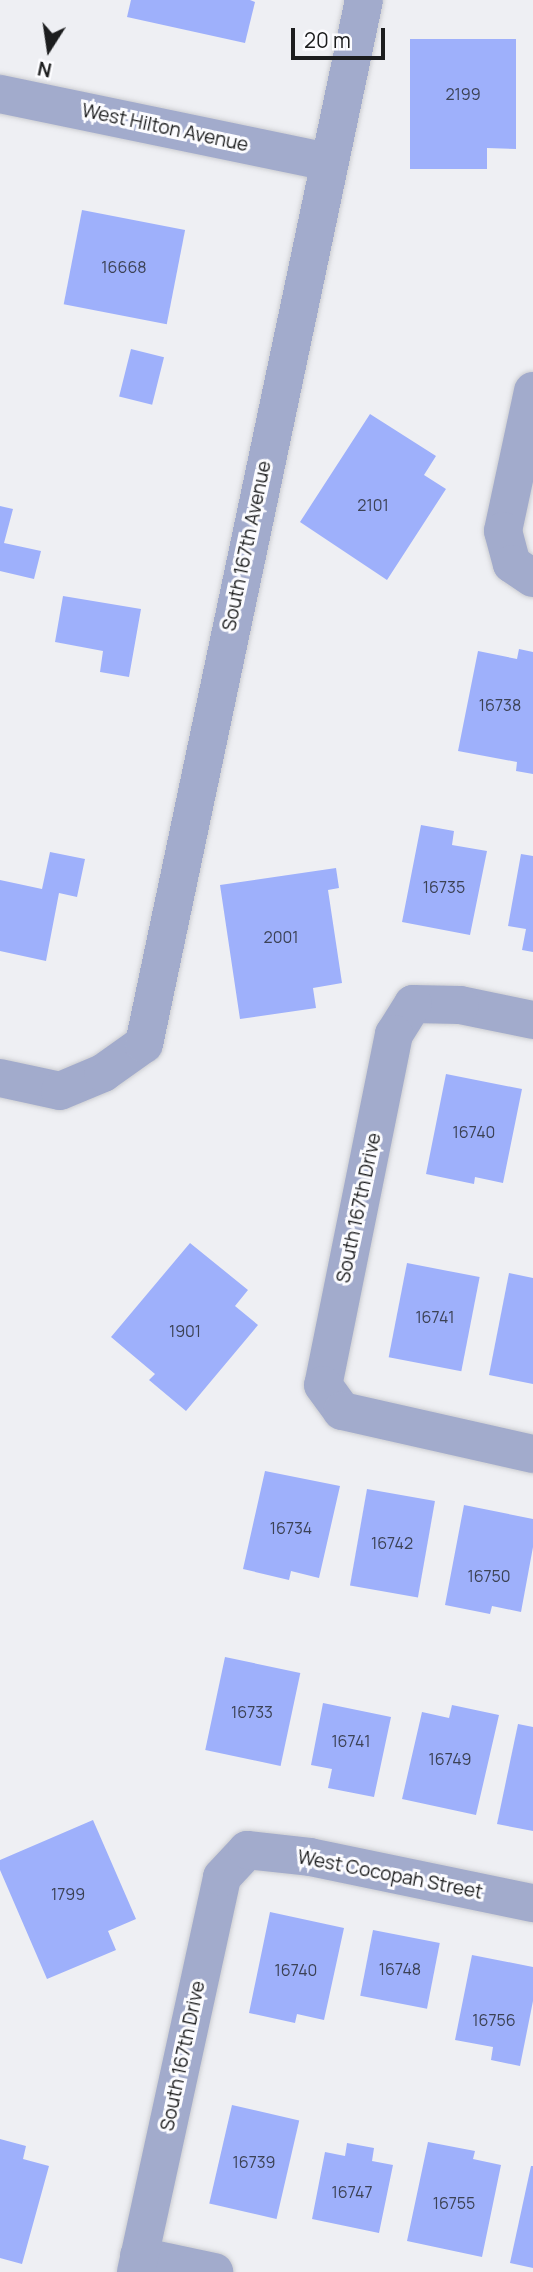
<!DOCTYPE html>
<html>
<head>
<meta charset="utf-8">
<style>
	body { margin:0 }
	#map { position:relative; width:533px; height:2272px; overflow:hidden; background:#eeeff3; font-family:Manrope,sans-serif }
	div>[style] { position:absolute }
	.building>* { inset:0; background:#9eb0fb; transform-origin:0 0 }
	.roads { filter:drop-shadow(0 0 2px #cccdd1) drop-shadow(0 0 2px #cccdd1) }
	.minor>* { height:38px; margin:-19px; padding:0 19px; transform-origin:19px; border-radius:19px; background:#a2abcc }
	span { translate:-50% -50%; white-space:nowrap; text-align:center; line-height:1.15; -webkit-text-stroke:6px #fcfcff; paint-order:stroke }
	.number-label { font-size:16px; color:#3c4255 }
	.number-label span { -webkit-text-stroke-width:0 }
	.street-label { font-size:19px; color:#1c1d1e }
	.north { position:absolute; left:14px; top:14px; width:70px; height:70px; -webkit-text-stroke:5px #fcfcff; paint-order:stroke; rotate:192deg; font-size:19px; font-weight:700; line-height:28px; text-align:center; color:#1c1d1e }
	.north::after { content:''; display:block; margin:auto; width:24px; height:32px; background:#1c1d1e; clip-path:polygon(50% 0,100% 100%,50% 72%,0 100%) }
	.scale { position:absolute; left:291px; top:28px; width:94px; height:32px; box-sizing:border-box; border:4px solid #1c1d1e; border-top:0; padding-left:9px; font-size:21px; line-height:24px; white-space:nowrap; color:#1c1d1e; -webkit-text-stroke:5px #fcfcff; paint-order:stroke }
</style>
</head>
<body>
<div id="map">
	<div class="building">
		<div style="clip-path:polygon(131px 0,250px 0,255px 2px,245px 43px,127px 17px)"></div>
		<div style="clip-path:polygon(410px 39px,516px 39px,516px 149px,487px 148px,487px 169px,410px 169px)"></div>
		<div style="left:82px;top:210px;width:105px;height:96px;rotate:11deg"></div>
		<div style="left:131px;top:349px;width:34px;height:49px;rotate:14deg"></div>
		<div style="clip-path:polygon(370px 414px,436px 456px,424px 475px,446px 489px,387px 580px,300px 522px)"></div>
		<div style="clip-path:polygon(0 506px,13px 509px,4px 543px,41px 551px,34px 579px,0 571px)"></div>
		<div style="clip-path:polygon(63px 596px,141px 609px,129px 677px,100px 672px,103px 651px,55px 642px)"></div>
		<div style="clip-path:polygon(519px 649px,533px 652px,533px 774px,516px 771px,517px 762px,458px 751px,478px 651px,517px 659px)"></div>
		<div style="clip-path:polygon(421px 825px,454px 831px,452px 845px,487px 851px,470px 935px,402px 922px)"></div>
		<div style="clip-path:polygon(50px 852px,85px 859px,77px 897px,59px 893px,46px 961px,0 951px,0 880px,42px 889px)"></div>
		<div style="clip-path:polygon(521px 854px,533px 856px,533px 952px,522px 950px,526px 929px,508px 926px)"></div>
		<div style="clip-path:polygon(336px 868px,339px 888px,328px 890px,342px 983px,313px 988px,316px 1008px,240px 1019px,220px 885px)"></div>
		<div style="clip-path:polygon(446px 1074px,522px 1089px,503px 1183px,475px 1177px,474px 1184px,426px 1174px)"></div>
		<div style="clip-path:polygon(190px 1243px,248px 1290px,235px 1306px,258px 1325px,186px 1411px,149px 1380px,155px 1374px,111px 1337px)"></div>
		<div style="left:407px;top:1263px;width:74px;height:96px;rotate:11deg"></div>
		<div style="clip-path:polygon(509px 1273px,533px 1278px,533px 1384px,489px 1375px)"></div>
		<div style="clip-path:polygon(265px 1471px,340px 1486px,319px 1578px,291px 1571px,289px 1580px,243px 1569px)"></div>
		<div style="left:367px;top:1489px;width:69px;height:98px;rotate:10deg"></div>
		<div style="clip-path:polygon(464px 1505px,533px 1519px,533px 1547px,521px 1612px,492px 1606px,490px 1614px,445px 1605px)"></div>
		<div style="left:225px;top:1657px;width:77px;height:95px;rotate:12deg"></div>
		<div style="clip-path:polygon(323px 1703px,391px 1717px,374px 1797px,328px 1788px,332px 1769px,311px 1765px)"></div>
		<div style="clip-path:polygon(452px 1705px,499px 1715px,476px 1815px,402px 1799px,422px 1712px,449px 1718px)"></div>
		<div style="clip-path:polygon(518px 1724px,533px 1727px,533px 1831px,497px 1824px)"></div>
		<div style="clip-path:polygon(93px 1820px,136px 1919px,108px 1931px,116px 1950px,47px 1979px,0 1870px,0 1860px)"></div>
		<div style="clip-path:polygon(270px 1912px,344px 1928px,324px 2020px,297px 2014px,295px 2023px,249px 2013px)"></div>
		<div style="left:373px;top:1930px;width:68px;height:67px;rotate:11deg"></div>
		<div style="clip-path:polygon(472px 1955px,533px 1967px,533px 2001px,520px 2066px,491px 2060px,493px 2047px,455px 2040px)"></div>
		<div style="left:232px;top:2105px;width:69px;height:101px;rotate:13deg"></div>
		<div style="clip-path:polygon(0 2139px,26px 2146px,23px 2159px,49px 2166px,22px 2264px,0 2258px)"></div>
		<div style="clip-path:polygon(428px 2142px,475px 2151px,473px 2159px,501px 2165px,482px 2257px,407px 2241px)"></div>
		<div style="clip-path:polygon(347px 2143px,374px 2148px,372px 2161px,393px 2165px,379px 2233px,312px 2219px,325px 2152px,345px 2156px)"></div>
		<div style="clip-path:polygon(531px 2166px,533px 2166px,533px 2268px,510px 2263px)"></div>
	</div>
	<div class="roads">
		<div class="minor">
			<div style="left:0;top:94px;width:336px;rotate:11.7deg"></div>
			<div style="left:533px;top:391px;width:143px;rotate:102.1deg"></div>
			<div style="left:503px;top:531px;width:34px;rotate:75deg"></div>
			<div style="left:512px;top:564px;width:25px;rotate:34deg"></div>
			<div style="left:533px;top:1020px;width:75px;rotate:-168.4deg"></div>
			<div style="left:460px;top:1005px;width:47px;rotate:-178.8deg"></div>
			<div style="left:413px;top:1004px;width:36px;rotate:122deg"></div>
			<div style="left:394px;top:1034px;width:358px;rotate:101.4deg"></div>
			<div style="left:323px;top:1385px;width:32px;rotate:54deg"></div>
			<div style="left:342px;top:1411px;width:196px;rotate:12.7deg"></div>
			<div style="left:0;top:1078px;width:61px;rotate:12.2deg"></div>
			<div style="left:60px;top:1091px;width:47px;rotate:-22.7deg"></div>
			<div style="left:103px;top:1073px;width:50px;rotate:-35.3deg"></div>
			<div style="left:144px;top:1044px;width:1067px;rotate:-78.1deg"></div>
			<div style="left:139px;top:2256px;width:77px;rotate:12deg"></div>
			<div style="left:136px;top:2272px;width:404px;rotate:-77.7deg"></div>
			<div style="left:222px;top:1877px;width:37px;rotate:-47deg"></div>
			<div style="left:247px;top:1850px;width:63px;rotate:6.3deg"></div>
			<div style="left:310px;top:1857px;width:228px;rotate:11.7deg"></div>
		</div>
	</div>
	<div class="number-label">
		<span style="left:463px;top:94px">2199</span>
		<span style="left:124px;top:267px">16668</span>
		<span style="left:373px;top:505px">2101</span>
		<span style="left:500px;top:705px">16738</span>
		<span style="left:444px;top:887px">16735</span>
		<span style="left:281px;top:937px">2001</span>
		<span style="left:474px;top:1132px">16740</span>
		<span style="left:435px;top:1317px">16741</span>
		<span style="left:185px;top:1331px">1901</span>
		<span style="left:291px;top:1528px">16734</span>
		<span style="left:392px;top:1543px">16742</span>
		<span style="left:489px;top:1576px">16750</span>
		<span style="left:252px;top:1712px">16733</span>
		<span style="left:351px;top:1741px">16741</span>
		<span style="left:450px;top:1759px">16749</span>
		<span style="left:68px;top:1894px">1799</span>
		<span style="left:400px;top:1969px">16748</span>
		<span style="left:296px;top:1970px">16740</span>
		<span style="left:494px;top:2020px">16756</span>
		<span style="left:254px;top:2162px">16739</span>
		<span style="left:352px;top:2192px">16747</span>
		<span style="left:454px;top:2203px">16755</span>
	</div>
	<div class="street-label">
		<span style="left:165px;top:128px;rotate:12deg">West Hilton Avenue</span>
		<span style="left:247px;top:546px;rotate:-78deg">South 167th Avenue</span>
		<span style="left:359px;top:1208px;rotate:-78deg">South 167th Drive</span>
		<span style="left:390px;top:1875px;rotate:11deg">West Cocopah Street</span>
		<span style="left:183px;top:2056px;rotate:-78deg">South 167th Drive</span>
	</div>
	<div class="north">N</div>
	<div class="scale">20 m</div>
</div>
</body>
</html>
